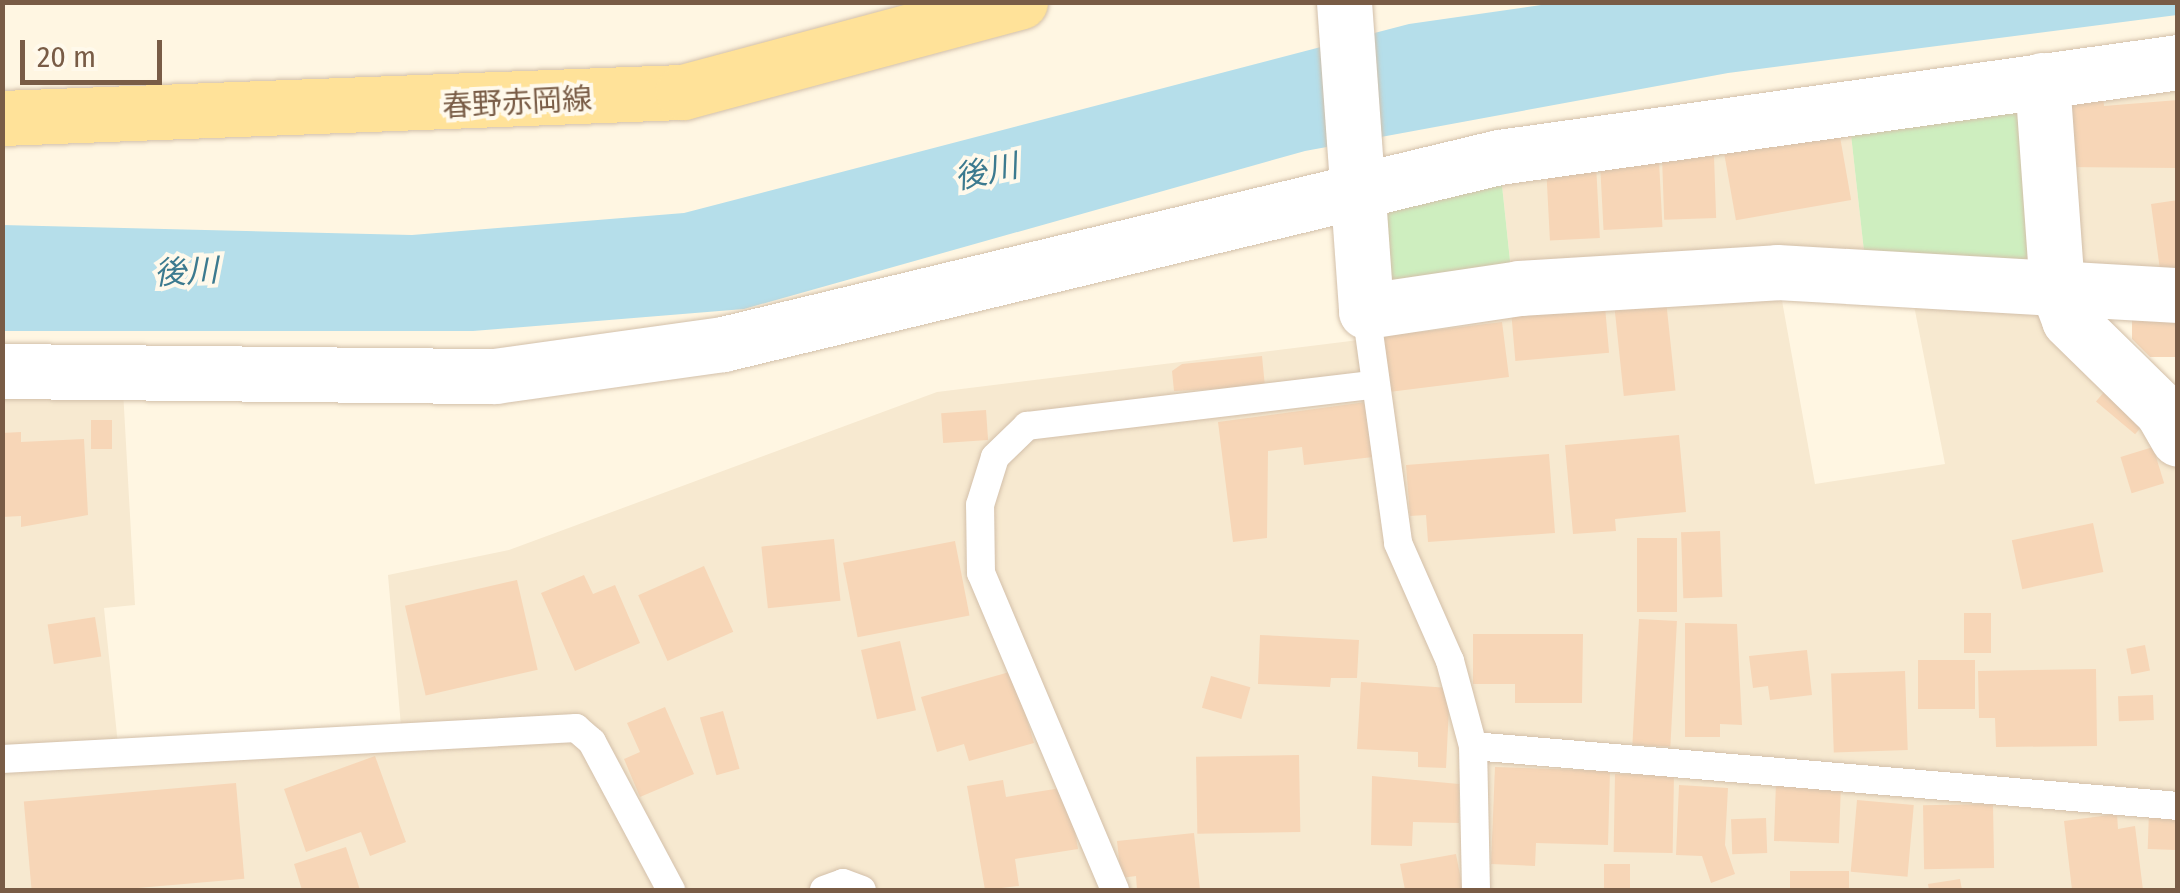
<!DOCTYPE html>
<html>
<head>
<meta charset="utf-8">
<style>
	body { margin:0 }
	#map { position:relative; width:2180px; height:893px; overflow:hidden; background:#fff6e2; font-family:"Fira Sans Condensed","Noto Sans JP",sans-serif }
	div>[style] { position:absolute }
	.residential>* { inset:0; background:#f7e9d0 }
	.green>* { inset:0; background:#ceeebf }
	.water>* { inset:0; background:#b5deea }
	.building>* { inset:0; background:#f7d6b7; transform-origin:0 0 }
	.roads { filter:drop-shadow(0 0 2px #d3c0aa) drop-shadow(0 0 2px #d3c0aa) }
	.lane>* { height:28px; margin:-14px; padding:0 14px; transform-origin:14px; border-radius:14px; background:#fff }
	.street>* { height:55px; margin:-27.5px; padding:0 27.5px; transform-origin:27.5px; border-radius:27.5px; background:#fff }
	.primary>* { height:55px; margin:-27.5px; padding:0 27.5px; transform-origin:27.5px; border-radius:27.5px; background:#ffe299 }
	span { translate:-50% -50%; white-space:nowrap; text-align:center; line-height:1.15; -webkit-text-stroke:8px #fff9eb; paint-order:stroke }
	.street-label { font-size:30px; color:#795c46 }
	.water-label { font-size:32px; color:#3c7a8f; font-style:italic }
	.frame { position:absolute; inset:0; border:5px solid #795c46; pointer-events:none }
	.scale { position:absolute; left:20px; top:40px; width:142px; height:45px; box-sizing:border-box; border:5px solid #795c46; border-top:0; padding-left:12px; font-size:30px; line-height:35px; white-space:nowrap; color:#795c46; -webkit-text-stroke:8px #fff9eb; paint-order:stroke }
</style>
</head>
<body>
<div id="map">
	<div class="residential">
		<div style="clip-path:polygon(2177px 62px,2177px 295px,2058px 288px,2177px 439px,2177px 890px,3px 890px,3px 371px,122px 372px,135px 605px,104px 608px,119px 755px,402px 738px,388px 575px,509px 550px,937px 392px,1367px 339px,1513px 288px,1499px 157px,1848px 108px,1867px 278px,1777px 273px,1815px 484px,1945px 464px,1909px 280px,2042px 80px)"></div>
	</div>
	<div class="green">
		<div style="clip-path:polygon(2042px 80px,2057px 288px,1867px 278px,1848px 108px)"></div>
		<div style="clip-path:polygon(1499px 157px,1513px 289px,1366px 311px,1359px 198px)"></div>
	</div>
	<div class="water">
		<div style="clip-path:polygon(1555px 3px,2177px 3px,2177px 15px,1728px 73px,1305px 151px,744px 309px,473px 331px,3px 331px,2px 225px,412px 235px,684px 213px,1409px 24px)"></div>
	</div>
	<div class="building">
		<div style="clip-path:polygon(2102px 85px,2104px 106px,2178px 100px,2178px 168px,2064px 167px,2056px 89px)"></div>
		<div style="left:1839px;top:131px;width:70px;height:117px;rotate:80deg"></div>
		<div style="left:1714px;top:156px;width:62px;height:52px;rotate:88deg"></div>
		<div style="left:1659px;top:161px;width:66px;height:59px;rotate:87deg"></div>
		<div style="left:1596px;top:164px;width:74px;height:50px;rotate:87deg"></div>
		<div style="clip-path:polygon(2178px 200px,2178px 275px,2161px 277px,2151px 204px)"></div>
		<div style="left:1604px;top:295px;width:58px;height:94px;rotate:85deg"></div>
		<div style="left:1666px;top:300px;width:91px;height:52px;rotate:84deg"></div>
		<div style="clip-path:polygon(2132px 313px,2178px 313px,2178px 357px,2150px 357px,2132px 339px)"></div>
		<div style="clip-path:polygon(1418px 316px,1420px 332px,1502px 322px,1509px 377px,1389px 392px,1380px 320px)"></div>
		<div style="clip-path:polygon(1262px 356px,1265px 387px,1174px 391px,1172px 371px,1182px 364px)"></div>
		<div style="left:2114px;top:380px;width:51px;height:28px;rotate:40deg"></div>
		<div style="clip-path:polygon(1366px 402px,1373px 457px,1304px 465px,1302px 447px,1268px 451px,1267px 538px,1233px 542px,1218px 422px)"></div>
		<div style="left:986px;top:410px;width:30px;height:45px;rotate:86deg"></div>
		<div style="left:91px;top:420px;width:21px;height:29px"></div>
		<div style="clip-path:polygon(21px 432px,21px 442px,84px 439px,88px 515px,21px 527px,21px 516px,2px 517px,2px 433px)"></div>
		<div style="clip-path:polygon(1679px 435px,1686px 512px,1615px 519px,1616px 531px,1573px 534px,1565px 445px)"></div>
		<div style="left:2153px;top:447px;width:38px;height:34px;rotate:73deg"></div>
		<div style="clip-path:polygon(1549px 454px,1555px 533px,1428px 542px,1426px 515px,1410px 516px,1406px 465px)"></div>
		<div style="left:2093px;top:523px;width:50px;height:83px;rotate:78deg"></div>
		<div style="left:1720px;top:531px;width:66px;height:39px;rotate:88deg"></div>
		<div style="left:1677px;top:538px;width:74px;height:40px;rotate:90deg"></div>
		<div style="left:834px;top:539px;width:62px;height:73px;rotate:84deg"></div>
		<div style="left:955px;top:541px;width:76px;height:114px;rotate:79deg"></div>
		<div style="left:704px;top:566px;width:72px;height:72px;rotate:66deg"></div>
		<div style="clip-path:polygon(584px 575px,593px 594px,615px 585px,640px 643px,575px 671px,541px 593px)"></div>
		<div style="left:517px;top:580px;width:92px;height:115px;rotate:77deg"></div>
		<div style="left:1964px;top:613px;width:27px;height:40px"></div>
		<div style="left:95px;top:617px;width:40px;height:48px;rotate:81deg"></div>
		<div style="left:1639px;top:619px;width:38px;height:126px;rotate:3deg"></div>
		<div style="clip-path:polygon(1685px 623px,1737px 624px,1742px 725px,1720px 724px,1720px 737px,1685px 737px)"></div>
		<div style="clip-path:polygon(1473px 634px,1583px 634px,1582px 703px,1515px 703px,1515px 684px,1473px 684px)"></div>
		<div style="clip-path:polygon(1260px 635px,1359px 640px,1357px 678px,1331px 678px,1330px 687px,1258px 684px)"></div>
		<div style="left:900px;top:641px;width:71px;height:40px;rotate:77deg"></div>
		<div style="left:2145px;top:645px;width:26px;height:19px;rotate:79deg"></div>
		<div style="clip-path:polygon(1807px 650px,1812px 695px,1770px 700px,1768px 686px,1753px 688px,1749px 656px)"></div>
		<div style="left:1918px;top:660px;width:57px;height:49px"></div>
		<div style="clip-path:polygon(2096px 669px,2097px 746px,1996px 747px,1995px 718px,1979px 718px,1978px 671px)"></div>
		<div style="clip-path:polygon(1013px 671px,1034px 743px,969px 761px,964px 744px,937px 752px,921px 697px)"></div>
		<div style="left:1905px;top:671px;width:79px;height:74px;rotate:88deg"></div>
		<div style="left:1211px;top:676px;width:41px;height:33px;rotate:16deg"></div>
		<div style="clip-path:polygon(1361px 682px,1450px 688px,1446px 768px,1418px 767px,1418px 752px,1357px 749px)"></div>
		<div style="left:2153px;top:695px;width:25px;height:35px;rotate:88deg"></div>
		<div style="clip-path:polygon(665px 707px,694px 774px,640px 797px,624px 759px,640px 752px,627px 723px)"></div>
		<div style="left:723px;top:711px;width:60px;height:24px;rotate:74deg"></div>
		<div style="left:1299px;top:755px;width:77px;height:103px;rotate:89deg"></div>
		<div style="clip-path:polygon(375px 756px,406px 842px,370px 856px,361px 832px,306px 852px,284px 789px)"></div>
		<div style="clip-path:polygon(1495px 767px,1610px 771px,1608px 845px,1536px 843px,1535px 866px,1491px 864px)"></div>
		<div style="left:1615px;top:774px;width:59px;height:78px;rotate:1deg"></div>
		<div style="clip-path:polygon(1372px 776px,1459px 784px,1459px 823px,1413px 822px,1412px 846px,1371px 845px)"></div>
		<div style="clip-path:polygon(1003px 780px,1006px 797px,1067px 787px,1078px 849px,1015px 859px,1019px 886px,985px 890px,967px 786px)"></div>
		<div style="left:1776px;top:782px;width:65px;height:59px;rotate:2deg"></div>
		<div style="left:236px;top:783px;width:96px;height:213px;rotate:85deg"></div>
		<div style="clip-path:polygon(1679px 785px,1728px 788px,1725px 845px,1735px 874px,1711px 883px,1702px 856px,1676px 855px)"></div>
		<div style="left:1857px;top:800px;width:57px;height:72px;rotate:5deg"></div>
		<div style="left:1993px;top:804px;width:64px;height:70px;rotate:89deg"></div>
		<div style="left:2149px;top:811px;width:29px;height:38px;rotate:2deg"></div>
		<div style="clip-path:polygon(2117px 814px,2118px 829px,2135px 826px,2143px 890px,2072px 890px,2064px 821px)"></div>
		<div style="left:1766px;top:818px;width:35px;height:35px;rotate:88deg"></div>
		<div style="clip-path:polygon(1194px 833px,1200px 890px,1137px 890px,1136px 876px,1121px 878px,1117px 841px)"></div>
		<div style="clip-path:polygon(346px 847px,360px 890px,302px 890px,294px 864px)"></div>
		<div style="clip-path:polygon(1456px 854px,1463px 890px,1405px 890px,1400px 864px)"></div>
		<div style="left:1604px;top:864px;width:26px;height:26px"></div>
		<div style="left:1790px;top:871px;width:59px;height:19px"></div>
		<div style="clip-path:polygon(1960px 879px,1962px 890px,1929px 890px,1928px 884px)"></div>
	</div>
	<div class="roads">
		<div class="lane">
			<div style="left:1366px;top:311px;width:234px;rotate:82.1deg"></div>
			<div style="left:1398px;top:543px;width:129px;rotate:66.2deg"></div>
			<div style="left:1450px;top:661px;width:88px;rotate:74.9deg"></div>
			<div style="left:1473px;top:746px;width:144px;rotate:88.8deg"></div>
			<div style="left:1473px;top:746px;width:708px;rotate:4.86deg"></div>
			<div style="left:2px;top:759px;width:575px;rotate:-3.09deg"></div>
			<div style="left:576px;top:728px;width:21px;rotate:41deg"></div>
			<div style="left:592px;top:742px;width:168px;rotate:61.9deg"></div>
			<div style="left:824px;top:890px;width:20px;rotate:-20deg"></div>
			<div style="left:843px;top:883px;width:20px;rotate:20deg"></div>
			<div style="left:1115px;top:890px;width:344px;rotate:-112.9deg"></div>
			<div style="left:981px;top:573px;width:68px;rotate:-90.8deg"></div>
			<div style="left:980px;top:505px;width:50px;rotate:-72.6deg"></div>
			<div style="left:995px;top:457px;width:45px;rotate:-44.1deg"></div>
			<div style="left:1027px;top:426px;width:346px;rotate:-6.8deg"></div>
		</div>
		<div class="street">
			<div style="left:1344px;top:2px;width:310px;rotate:85.9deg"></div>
			<div style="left:1366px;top:311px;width:155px;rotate:-8.5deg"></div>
			<div style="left:1519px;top:288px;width:258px;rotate:-3.5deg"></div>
			<div style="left:1777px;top:272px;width:402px;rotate:3.3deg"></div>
			<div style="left:2042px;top:80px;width:209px;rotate:85.9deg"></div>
			<div style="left:2057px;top:288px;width:34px;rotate:69deg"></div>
			<div style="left:2069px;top:320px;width:130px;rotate:44.4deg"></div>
			<div style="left:2162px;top:411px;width:32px;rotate:60deg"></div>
			<div style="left:2px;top:371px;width:493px;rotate:0.6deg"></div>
			<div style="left:495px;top:376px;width:230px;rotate:-8deg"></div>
			<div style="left:723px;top:344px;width:798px;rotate:-13.55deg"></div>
			<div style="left:1499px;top:157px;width:686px;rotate:-7.96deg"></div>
		</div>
		<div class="primary">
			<div style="left:2px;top:118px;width:681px;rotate:-2.19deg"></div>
			<div style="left:683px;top:92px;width:349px;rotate:-15deg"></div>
		</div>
	</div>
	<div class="street-label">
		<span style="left:517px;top:103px;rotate:-3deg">春野赤岡線</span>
	</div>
	<div class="water-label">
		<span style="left:986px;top:172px;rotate:-12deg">後川</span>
		<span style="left:186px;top:272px;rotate:-3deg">後川</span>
	</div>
	<div class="frame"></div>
	<div class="scale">20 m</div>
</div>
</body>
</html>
